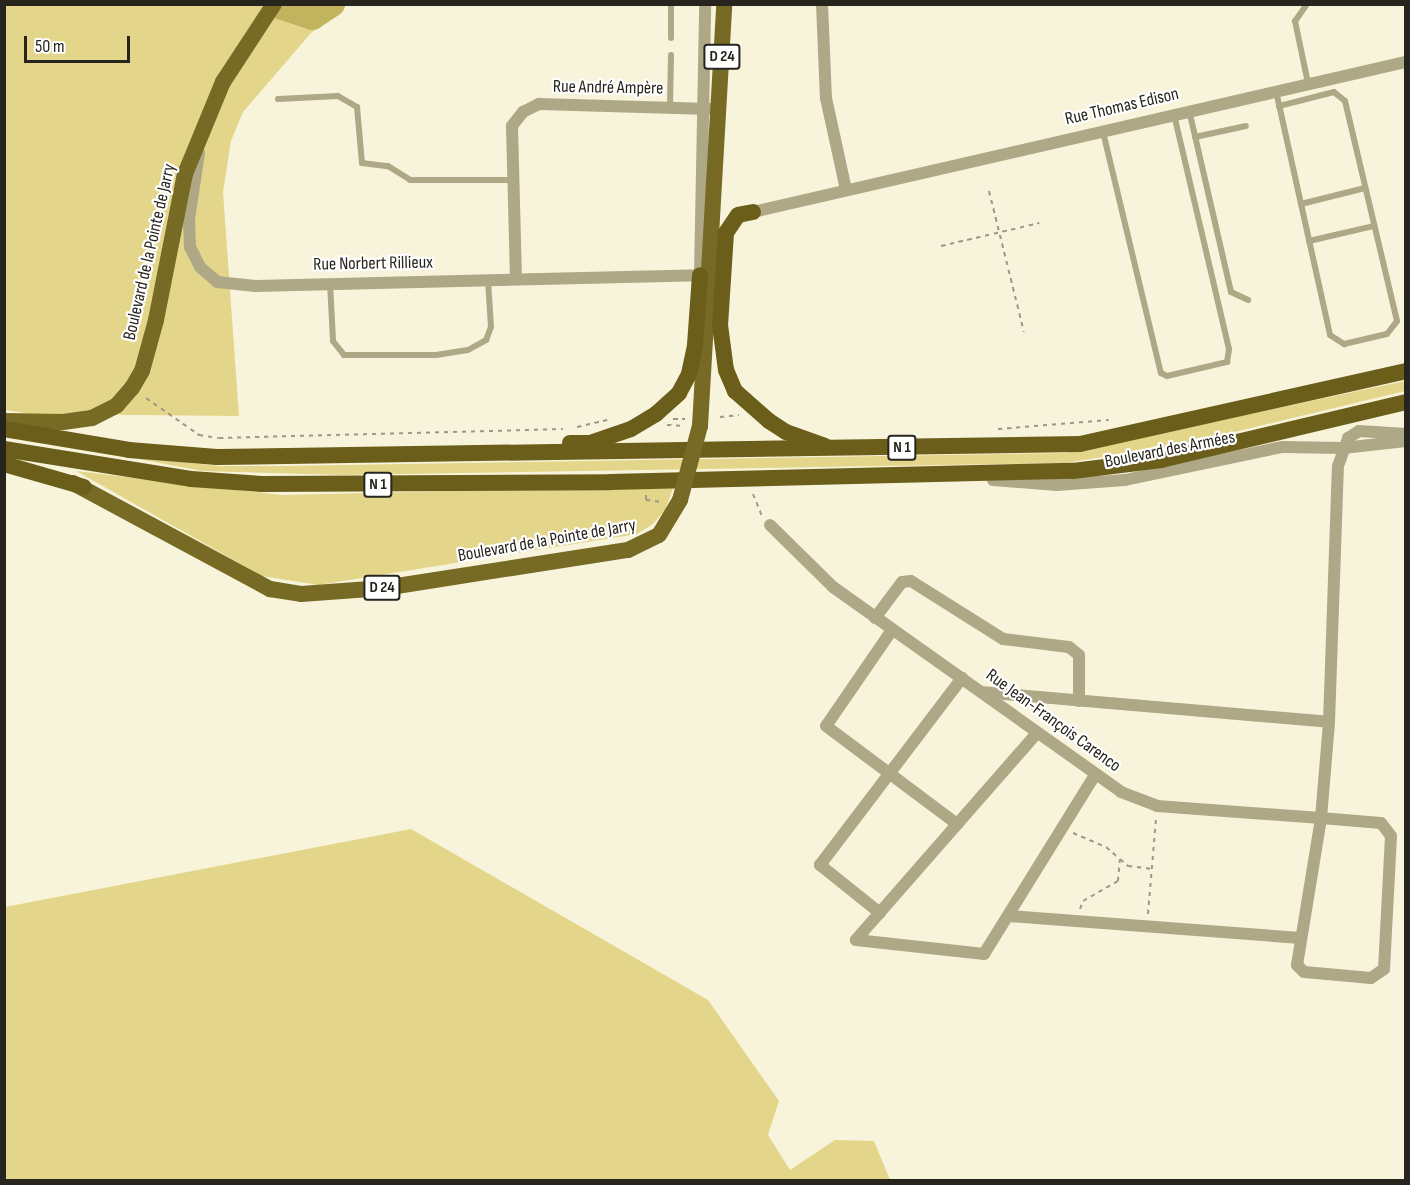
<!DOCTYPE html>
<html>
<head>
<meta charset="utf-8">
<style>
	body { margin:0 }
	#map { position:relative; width:1410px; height:1185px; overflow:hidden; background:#f8f4dc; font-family:"Sofia Sans Condensed",sans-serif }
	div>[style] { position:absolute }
	.green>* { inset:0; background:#e3d68a }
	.river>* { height:26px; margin:-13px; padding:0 13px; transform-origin:13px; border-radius:13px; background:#c2b35f }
	.path>* { height:2px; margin-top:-1px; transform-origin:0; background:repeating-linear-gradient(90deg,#9b9887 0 4.5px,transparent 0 9px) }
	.service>* { height:6px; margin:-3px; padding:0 3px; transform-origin:3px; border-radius:3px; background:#aea886 }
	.minor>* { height:12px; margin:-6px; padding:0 6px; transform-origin:6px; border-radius:6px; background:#aea886 }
	.primary>* { height:16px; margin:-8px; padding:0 8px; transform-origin:8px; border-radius:8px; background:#766a24 }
	.trunk>* { height:16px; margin:-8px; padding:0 8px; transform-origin:8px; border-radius:8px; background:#6a5e1a }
	.primary-bridge>* { height:16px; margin:-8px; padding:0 8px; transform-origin:8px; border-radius:8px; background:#766a24 }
	span { translate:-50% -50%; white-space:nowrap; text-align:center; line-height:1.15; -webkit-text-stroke:4.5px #fff; paint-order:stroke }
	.shield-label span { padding:2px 4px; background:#fff; border:2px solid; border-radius:4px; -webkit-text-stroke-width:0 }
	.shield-label { font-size:16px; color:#26241c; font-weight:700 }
	.street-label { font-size:18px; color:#26241c }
	.frame { position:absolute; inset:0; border:6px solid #26241c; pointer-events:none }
	.scale { position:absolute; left:24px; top:36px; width:106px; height:27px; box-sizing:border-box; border:3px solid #26241c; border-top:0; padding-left:8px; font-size:18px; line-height:21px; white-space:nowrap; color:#26241c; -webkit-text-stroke:4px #fff; paint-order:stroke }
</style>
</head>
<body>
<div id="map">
	<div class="green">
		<div style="clip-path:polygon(8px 4px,346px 5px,311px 33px,243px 112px,231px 141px,223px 192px,239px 416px,31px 414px,5px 410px,5px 6px)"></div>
		<div style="clip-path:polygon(1405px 381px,1405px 391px,1184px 444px,1065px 463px,342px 475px,202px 471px,128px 457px,220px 466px,282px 466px,1066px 453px)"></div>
		<div style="clip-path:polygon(76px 471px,282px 495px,674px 486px,665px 510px,653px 524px,637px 534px,318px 585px,262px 576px)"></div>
		<div style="clip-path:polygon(411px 829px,708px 1000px,779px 1101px,768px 1135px,790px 1170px,835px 1140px,874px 1141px,890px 1180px,5px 1180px,5px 907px)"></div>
	</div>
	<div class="river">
		<div style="left:282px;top:7px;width:32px;rotate:18deg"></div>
		<div style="left:312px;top:17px;width:24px;rotate:-33deg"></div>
	</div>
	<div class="path">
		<div style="left:989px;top:191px;width:145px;rotate:76.1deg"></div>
		<div style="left:941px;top:246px;width:101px;rotate:-13.2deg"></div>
		<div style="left:146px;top:398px;width:65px;rotate:34.9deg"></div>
		<div style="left:199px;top:435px;width:20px;rotate:9deg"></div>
		<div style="left:219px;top:438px;width:344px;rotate:-1.5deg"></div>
		<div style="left:720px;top:417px;width:19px;rotate:-6deg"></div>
		<div style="left:673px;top:419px;width:12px"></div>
		<div style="left:667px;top:425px;width:18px;rotate:3deg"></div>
		<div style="left:577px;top:427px;width:31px;rotate:-13deg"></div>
		<div style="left:998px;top:429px;width:111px;rotate:-4.6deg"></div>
		<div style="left:753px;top:494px;width:24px;rotate:68deg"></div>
		<div style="left:646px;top:495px;width:5px;rotate:90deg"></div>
		<div style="left:646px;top:500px;width:16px;rotate:7deg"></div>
		<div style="left:1073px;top:833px;width:36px;rotate:23deg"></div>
		<div style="left:1106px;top:847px;width:18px;rotate:41deg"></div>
		<div style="left:1080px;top:909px;width:9px;rotate:-69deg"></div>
		<div style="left:1083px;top:901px;width:40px;rotate:-29.7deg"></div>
		<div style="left:1118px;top:881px;width:22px;rotate:-85deg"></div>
		<div style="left:1120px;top:859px;width:11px;rotate:41deg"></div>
		<div style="left:1128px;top:866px;width:23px;rotate:7deg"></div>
		<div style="left:1148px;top:914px;width:96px;rotate:-85.2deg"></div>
	</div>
	<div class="service">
		<div style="left:1307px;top:4px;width:21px;rotate:125deg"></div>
		<div style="left:1295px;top:21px;width:63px;rotate:78.2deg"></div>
		<div style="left:671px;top:38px;width:34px;rotate:-90deg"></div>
		<div style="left:1276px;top:91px;width:250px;rotate:77.5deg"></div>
		<div style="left:1330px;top:335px;width:17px;rotate:33deg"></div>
		<div style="left:1344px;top:344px;width:44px;rotate:-13.1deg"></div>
		<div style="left:1387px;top:334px;width:16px;rotate:-52deg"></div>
		<div style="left:1397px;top:321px;width:226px;rotate:-103.3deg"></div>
		<div style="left:1345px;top:101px;width:14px;rotate:-141deg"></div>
		<div style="left:1334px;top:92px;width:57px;rotate:165.7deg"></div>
		<div style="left:278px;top:99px;width:60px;rotate:-2.9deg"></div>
		<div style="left:338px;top:96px;width:22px;rotate:30deg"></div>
		<div style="left:357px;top:107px;width:56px;rotate:84.9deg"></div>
		<div style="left:362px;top:163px;width:26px;rotate:7deg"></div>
		<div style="left:388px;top:166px;width:26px;rotate:32deg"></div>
		<div style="left:410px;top:180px;width:103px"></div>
		<div style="left:670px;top:107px;width:52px;rotate:-88.9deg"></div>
		<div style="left:1189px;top:110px;width:187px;rotate:77deg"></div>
		<div style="left:1231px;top:292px;width:19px;rotate:25deg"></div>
		<div style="left:1103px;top:132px;width:248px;rotate:76.5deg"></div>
		<div style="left:1161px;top:373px;width:7px;rotate:27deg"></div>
		<div style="left:1167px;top:376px;width:62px;rotate:-13.1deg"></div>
		<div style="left:1227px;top:362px;width:13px;rotate:-81deg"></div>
		<div style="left:1229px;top:349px;width:241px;rotate:-103.2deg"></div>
		<div style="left:1195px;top:137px;width:52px;rotate:-12.2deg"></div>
		<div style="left:1301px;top:204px;width:66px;rotate:-14deg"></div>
		<div style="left:1309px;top:241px;width:67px;rotate:-13deg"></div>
		<div style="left:330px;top:283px;width:58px;rotate:87deg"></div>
		<div style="left:333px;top:341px;width:18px;rotate:52deg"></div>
		<div style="left:344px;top:355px;width:92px"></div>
		<div style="left:436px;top:355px;width:32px;rotate:-9deg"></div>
		<div style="left:468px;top:350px;width:21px;rotate:-29deg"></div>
		<div style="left:486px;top:340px;width:14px;rotate:-69deg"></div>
		<div style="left:491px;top:327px;width:47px;rotate:-93.7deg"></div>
	</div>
	<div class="minor">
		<div style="left:822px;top:4px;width:94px;rotate:87.6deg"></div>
		<div style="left:826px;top:98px;width:94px;rotate:77.7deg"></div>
		<div style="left:199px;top:153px;width:67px;rotate:98.6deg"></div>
		<div style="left:189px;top:219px;width:28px;rotate:88deg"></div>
		<div style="left:190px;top:247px;width:22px;rotate:63deg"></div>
		<div style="left:200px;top:267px;width:23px;rotate:41deg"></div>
		<div style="left:217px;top:282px;width:39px;rotate:6deg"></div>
		<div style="left:256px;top:286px;width:444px;rotate:-1.4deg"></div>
		<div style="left:700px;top:275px;width:271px;rotate:-88.9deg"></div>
		<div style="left:753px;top:212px;width:670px;rotate:-12.94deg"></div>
		<div style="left:516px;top:279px;width:153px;rotate:-91.5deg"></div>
		<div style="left:512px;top:126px;width:18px;rotate:-52deg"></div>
		<div style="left:523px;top:112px;width:18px;rotate:-27deg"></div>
		<div style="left:539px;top:104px;width:171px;rotate:1.7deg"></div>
		<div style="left:993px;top:480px;width:64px;rotate:4.5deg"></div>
		<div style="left:1057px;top:485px;width:68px;rotate:-4.2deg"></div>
		<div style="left:1125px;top:480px;width:160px;rotate:-11.9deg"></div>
		<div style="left:1282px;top:447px;width:61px;rotate:0.9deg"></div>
		<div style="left:1343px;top:448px;width:63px;rotate:-6.3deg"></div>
		<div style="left:770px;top:525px;width:88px;rotate:44.5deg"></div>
		<div style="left:833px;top:587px;width:354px;rotate:35.4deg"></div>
		<div style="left:1121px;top:792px;width:39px;rotate:21deg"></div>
		<div style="left:1157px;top:806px;width:164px;rotate:4.2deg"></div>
		<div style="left:1321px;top:818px;width:96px;rotate:-85.2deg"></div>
		<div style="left:1329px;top:722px;width:256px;rotate:-88deg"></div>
		<div style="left:1338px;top:466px;width:30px;rotate:-70deg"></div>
		<div style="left:1348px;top:438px;width:13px;rotate:-32deg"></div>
		<div style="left:1359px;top:431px;width:47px;rotate:3.7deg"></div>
		<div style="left:875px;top:618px;width:45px;rotate:-53.1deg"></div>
		<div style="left:902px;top:582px;width:9px;rotate:-6deg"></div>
		<div style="left:911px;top:581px;width:109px;rotate:32.2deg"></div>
		<div style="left:1003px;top:639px;width:66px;rotate:6.9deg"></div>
		<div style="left:1069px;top:647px;width:13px;rotate:39deg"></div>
		<div style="left:1079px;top:655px;width:46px;rotate:90deg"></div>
		<div style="left:892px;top:630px;width:116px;rotate:124.5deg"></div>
		<div style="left:826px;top:726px;width:164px;rotate:36.8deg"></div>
		<div style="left:981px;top:692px;width:349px;rotate:4.9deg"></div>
		<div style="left:1037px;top:733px;width:275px;rotate:131.2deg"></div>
		<div style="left:856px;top:940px;width:129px;rotate:6.2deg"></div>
		<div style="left:984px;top:954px;width:211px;rotate:-58.2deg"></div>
		<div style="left:1321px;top:818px;width:60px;rotate:4.8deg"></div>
		<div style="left:1381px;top:823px;width:16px;rotate:52deg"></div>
		<div style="left:1391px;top:836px;width:133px;rotate:93deg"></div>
		<div style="left:1384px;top:969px;width:16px;rotate:145deg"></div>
		<div style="left:1371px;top:978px;width:67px;rotate:-174.9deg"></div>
		<div style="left:1304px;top:972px;width:10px;rotate:-135deg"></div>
		<div style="left:1297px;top:965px;width:149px;rotate:-80.7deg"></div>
		<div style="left:880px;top:913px;width:77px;rotate:-141.3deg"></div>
		<div style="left:820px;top:865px;width:235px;rotate:-52.8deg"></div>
		<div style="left:1008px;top:916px;width:293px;rotate:4.3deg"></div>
	</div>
	<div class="primary">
		<div style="left:4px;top:421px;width:59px;rotate:1deg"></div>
		<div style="left:63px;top:422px;width:29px;rotate:-8deg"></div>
		<div style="left:92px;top:418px;width:28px;rotate:-27deg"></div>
		<div style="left:117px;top:405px;width:23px;rotate:-49deg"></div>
		<div style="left:132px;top:388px;width:20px;rotate:-60deg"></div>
		<div style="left:142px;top:371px;width:53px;rotate:-74.6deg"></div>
		<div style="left:156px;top:320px;width:149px;rotate:-78.8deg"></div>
		<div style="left:185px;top:174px;width:100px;rotate:-67.6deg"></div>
		<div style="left:223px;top:82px;width:93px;rotate:-56.8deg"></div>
		<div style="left:700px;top:426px;width:423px;rotate:-86.7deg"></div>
		<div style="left:73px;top:483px;width:224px;rotate:28.3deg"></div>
		<div style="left:270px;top:589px;width:31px;rotate:9deg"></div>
		<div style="left:301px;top:594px;width:83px;rotate:-4.1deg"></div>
		<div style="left:384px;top:588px;width:247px;rotate:-8.9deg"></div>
		<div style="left:628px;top:550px;width:34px;rotate:-26deg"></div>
		<div style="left:659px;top:535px;width:41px;rotate:-59deg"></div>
	</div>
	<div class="trunk">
		<div style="left:753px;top:212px;width:15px;rotate:169deg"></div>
		<div style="left:738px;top:215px;width:22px;rotate:124deg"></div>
		<div style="left:726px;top:233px;width:92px;rotate:93.7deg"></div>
		<div style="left:720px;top:325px;width:45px;rotate:82.4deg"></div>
		<div style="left:726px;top:370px;width:23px;rotate:67deg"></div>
		<div style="left:735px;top:391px;width:45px;rotate:41.4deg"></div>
		<div style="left:769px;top:421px;width:20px;rotate:33deg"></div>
		<div style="left:786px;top:432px;width:41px;rotate:19.7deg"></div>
		<div style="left:4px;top:429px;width:127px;rotate:9.5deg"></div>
		<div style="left:129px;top:450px;width:88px;rotate:4.5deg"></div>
		<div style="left:217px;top:457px;width:863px;rotate:-0.86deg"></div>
		<div style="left:1080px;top:444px;width:334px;rotate:-12.6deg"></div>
		<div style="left:570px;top:443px;width:20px"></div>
		<div style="left:590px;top:443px;width:43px;rotate:-18.9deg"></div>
		<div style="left:631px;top:429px;width:29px;rotate:-31deg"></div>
		<div style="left:656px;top:414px;width:31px;rotate:-42deg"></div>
		<div style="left:679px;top:393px;width:21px;rotate:-62deg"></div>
		<div style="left:689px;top:374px;width:30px;rotate:-78deg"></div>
		<div style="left:695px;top:345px;width:70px;rotate:-85.9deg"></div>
		<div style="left:4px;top:449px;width:189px;rotate:9.1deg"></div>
		<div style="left:191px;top:479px;width:71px;rotate:4deg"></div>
		<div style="left:262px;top:484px;width:348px;rotate:-0.3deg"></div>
		<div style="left:610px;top:482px;width:463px;rotate:-1.4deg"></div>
		<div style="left:1073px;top:471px;width:89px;rotate:-7.1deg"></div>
		<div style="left:1161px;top:460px;width:252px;rotate:-13.3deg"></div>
		<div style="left:4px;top:464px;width:83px;rotate:16deg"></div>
	</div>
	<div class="primary-bridge">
		<div style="left:680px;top:500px;width:77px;rotate:-74.9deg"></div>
	</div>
	<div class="shield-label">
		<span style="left:722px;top:57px">D 24</span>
		<span style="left:902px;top:448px">N 1</span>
		<span style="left:378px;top:485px">N 1</span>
		<span style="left:382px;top:588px">D 24</span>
	</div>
	<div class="street-label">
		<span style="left:608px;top:88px;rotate:1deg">Rue André Ampère</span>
		<span style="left:1122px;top:107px;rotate:-13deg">Rue Thomas Edison</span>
		<span style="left:150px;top:252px;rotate:-77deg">Boulevard de la Pointe de Jarry</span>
		<span style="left:373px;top:264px;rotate:-1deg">Rue Norbert Rillieux</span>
		<span style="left:1170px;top:450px;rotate:-11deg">Boulevard des Armées</span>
		<span style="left:547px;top:541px;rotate:-10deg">Boulevard de la Pointe de Jarry</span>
		<span style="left:1053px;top:721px;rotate:36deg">Rue Jean-François Carenco</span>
	</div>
	<div class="frame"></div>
	<div class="scale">50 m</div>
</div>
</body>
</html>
